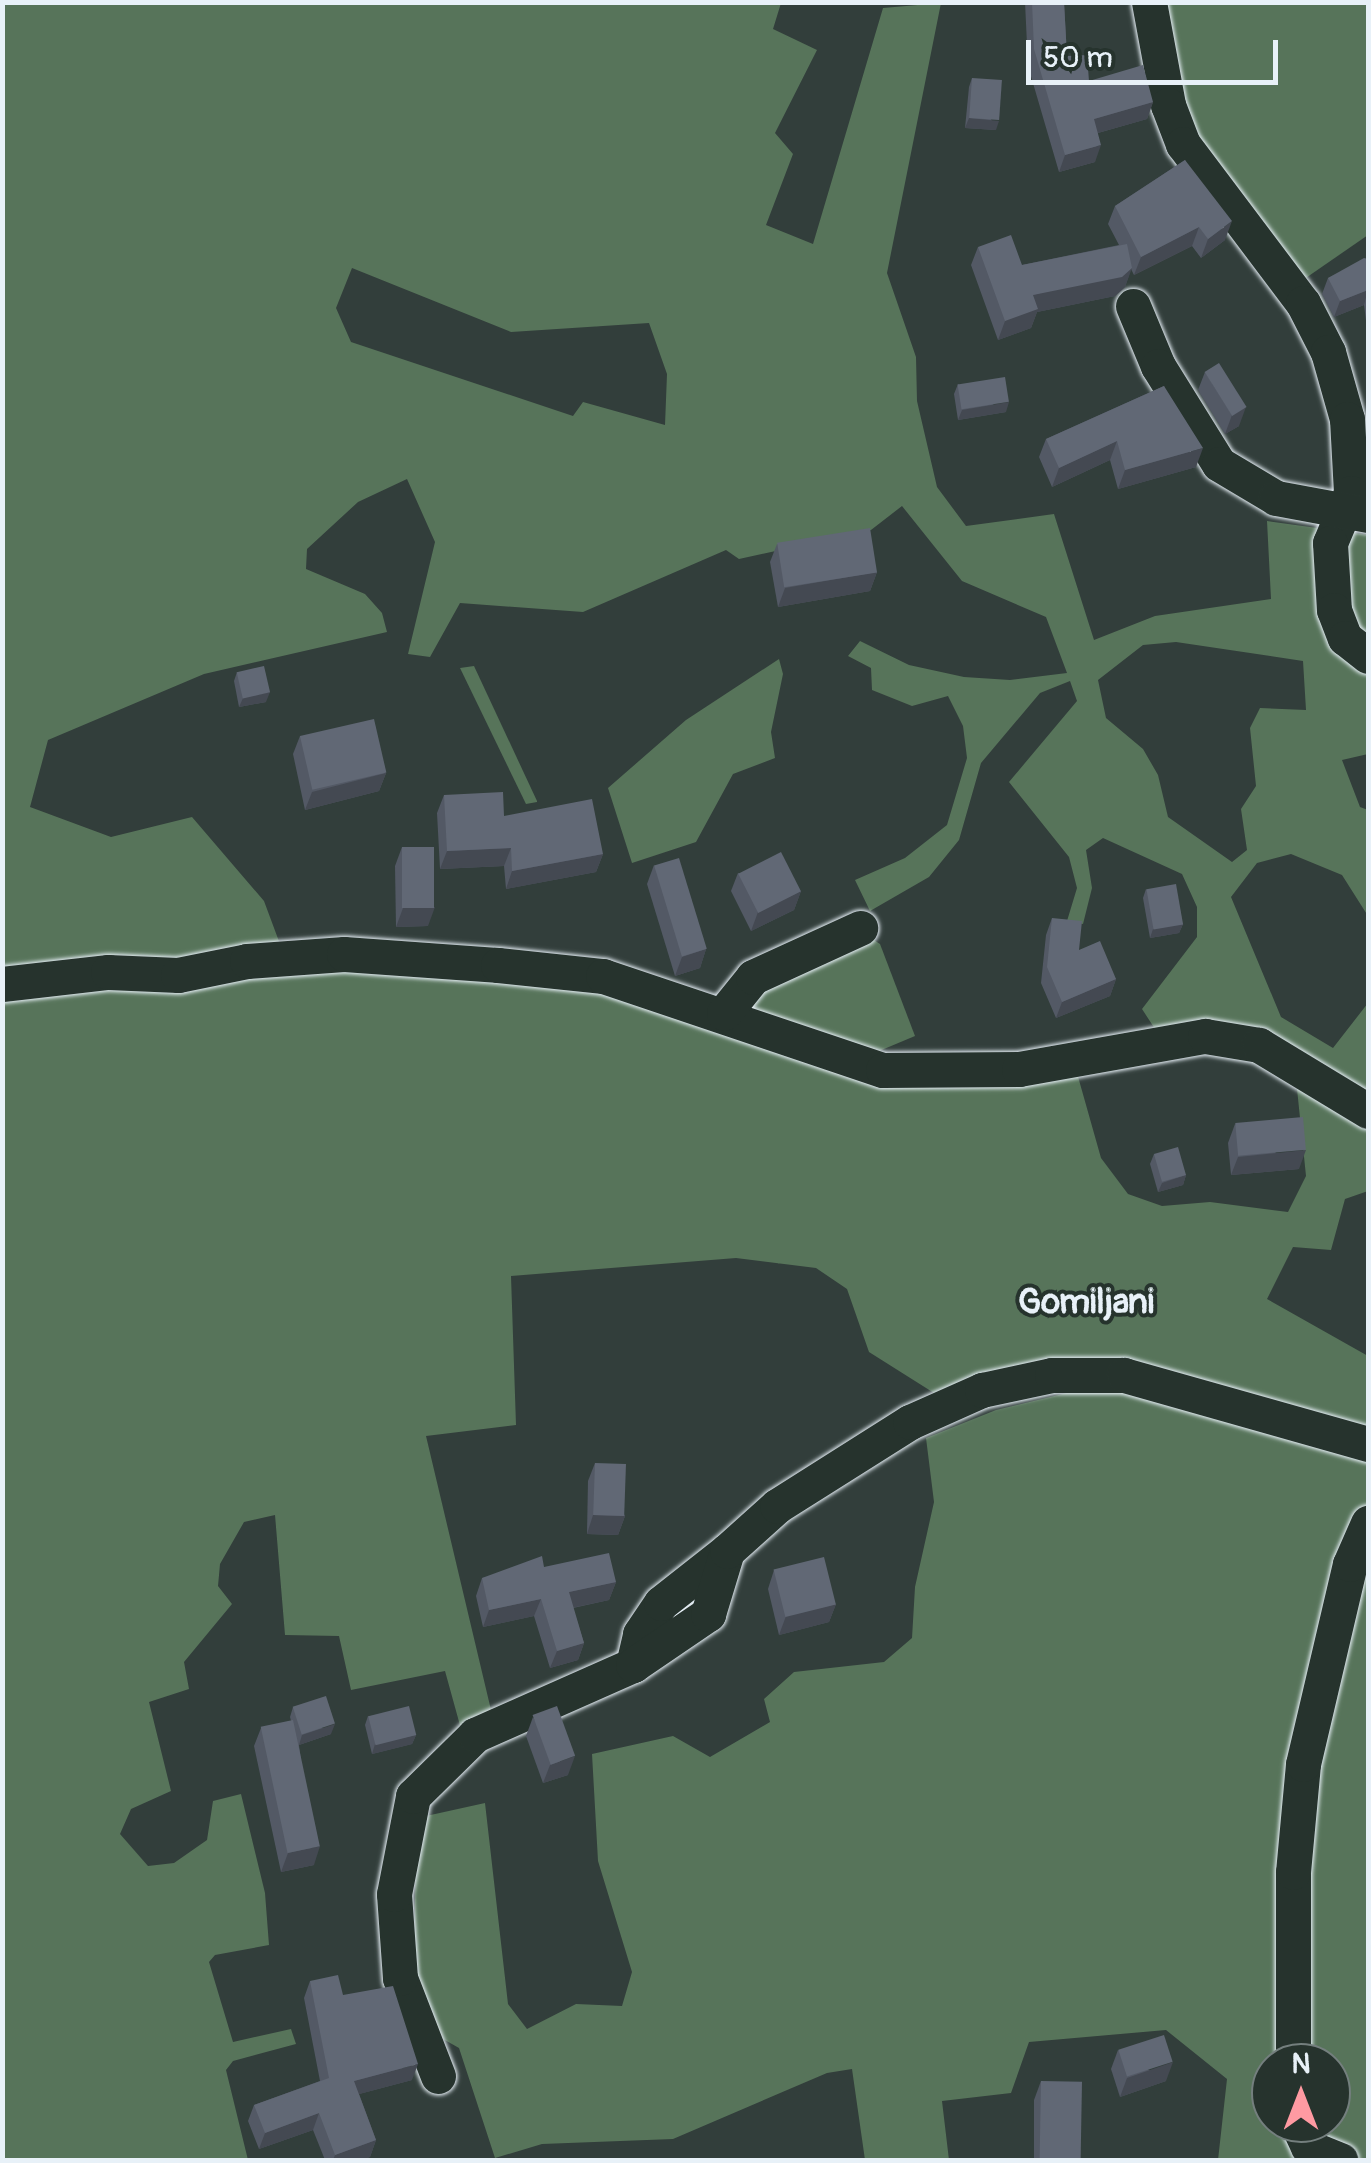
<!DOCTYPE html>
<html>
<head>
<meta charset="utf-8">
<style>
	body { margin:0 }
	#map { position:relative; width:1371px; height:2163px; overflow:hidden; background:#323e3b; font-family:Pangolin,sans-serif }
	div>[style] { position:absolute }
	.green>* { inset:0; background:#57745a }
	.roads { filter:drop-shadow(0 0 2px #e8f1f8) drop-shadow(0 0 2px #e8f1f8) }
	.minor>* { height:35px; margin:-17.5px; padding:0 17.5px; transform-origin:17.5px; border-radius:17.5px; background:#26332d }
	.wall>* { inset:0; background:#535965 }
	.shaded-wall>* { inset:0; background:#444952 }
	.building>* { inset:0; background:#616875; transform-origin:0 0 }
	span { translate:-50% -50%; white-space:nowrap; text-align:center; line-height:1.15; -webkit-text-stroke:8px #26332d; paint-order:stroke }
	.quarter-label { font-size:35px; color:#e8f1f8; font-weight:700 }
	.frame { position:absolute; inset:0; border:5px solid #e8f1f8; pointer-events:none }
	.north { position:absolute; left:1251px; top:2043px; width:100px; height:100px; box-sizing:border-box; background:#26332d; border:2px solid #747f7e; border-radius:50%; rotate:0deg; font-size:28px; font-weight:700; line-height:40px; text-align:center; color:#e8f1f8 }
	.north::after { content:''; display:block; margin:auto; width:35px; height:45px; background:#ff9aa2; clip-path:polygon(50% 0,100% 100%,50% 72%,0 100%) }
	.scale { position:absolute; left:1026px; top:40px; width:252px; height:45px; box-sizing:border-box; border:5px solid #e8f1f8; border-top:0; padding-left:12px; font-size:30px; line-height:35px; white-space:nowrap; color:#e8f1f8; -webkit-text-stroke:8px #26332d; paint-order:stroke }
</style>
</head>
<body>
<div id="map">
	<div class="green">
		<div style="clip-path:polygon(evenodd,2px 3px,781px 3px,773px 29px,817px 50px,775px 133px,793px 154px,766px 225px,813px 244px,883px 8px,941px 3px,887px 273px,916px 357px,917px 401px,937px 487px,966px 526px,1054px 514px,1094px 640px,1155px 616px,1271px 599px,1267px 521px,1368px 535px,1368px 754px,1342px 760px,1360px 807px,1368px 810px,1368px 916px,1342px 875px,1291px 854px,1257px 863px,1231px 897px,1281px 1017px,1333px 1048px,1368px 1003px,1368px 1093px,1269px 1036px,1155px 1029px,1142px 1009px,1197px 937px,1197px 907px,1182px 874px,1103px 838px,1086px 850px,1092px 888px,1083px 924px,1067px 921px,1077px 888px,1069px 857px,1009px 782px,1077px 701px,1070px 681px,1040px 693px,981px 763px,959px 840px,929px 877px,870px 911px,855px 880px,905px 858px,947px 825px,967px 758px,963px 726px,948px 696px,912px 706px,872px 690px,871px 668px,848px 656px,860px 641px,909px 665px,964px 677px,1010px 680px,1067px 673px,1046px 617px,962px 581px,902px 506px,871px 530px,739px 559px,726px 550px,583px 612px,460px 603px,430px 657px,408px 654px,435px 542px,407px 479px,358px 502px,307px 549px,306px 569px,365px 594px,382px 613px,387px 632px,204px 674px,48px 740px,30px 807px,111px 837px,192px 817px,264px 901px,290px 971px,347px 967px,601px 990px,754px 1040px,1077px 1073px,1101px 1158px,1128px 1194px,1162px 1206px,1210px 1202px,1288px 1212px,1306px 1176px,1296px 1079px,1368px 1120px,1368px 1191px,1345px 1199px,1331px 1250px,1293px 1247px,1267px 1299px,1368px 1356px,1368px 2160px,1218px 2160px,1227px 2079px,1166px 2030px,1029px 2042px,1011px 2093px,942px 2101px,949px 2160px,865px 2160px,852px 2069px,827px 2073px,673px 2139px,542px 2144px,495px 2158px,459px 2048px,427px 2030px,413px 1982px,417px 1818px,485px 1803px,508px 2004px,527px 2029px,576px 2004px,622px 2006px,632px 1972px,598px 1861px,592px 1754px,673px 1736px,710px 1757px,770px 1722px,764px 1699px,794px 1672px,884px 1662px,912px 1638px,915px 1587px,934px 1502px,926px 1438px,996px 1410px,1075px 1391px,934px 1393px,869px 1352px,847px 1289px,816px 1268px,736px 1258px,511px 1276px,516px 1425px,426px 1436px,491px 1710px,461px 1729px,445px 1671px,351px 1690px,339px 1636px,285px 1635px,275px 1515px,244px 1522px,220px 1564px,218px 1586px,232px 1604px,184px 1662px,189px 1689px,149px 1702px,171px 1791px,131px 1809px,120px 1834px,148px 1866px,174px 1863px,207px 1840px,213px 1801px,241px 1794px,265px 1893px,269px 1945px,215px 1955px,209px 1962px,233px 2042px,291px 2029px,296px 2044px,233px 2061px,226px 2070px,248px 2160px,3px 2160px,2px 3px,352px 268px,511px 332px,649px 323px,667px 374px,665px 425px,583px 402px,573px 416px,351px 342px,336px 308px,352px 268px,2px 3px,1176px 642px,1303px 661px,1306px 710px,1260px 708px,1250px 728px,1256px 786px,1241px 809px,1247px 850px,1232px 862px,1168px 817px,1158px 775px,1143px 749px,1106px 718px,1098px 680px,1143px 645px,1176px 642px,2px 3px,1271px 2063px,1331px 2063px,1331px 2123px,1271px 2123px,1271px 2063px)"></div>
		<div style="clip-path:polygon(1162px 3px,1368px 3px,1368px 235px,1300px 282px,1201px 145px,1185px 104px)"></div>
		<div style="clip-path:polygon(779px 659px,783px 674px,771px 732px,775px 758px,733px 774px,696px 842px,632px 863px,608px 788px,686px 720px)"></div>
		<div style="clip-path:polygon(474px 666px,537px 801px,537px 802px,526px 804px,460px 668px)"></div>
		<div style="clip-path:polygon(869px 937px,880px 944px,915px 1036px,872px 1054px,747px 1014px,759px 987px)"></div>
	</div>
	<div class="roads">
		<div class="minor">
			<div style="left:1149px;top:2px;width:105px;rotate:79.5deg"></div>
			<div style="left:1168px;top:105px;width:42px;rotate:69deg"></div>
			<div style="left:1183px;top:144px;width:199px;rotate:53deg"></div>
			<div style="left:1303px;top:303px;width:55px;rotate:63deg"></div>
			<div style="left:1328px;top:352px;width:70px;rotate:74.2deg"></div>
			<div style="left:1347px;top:419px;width:74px;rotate:86.9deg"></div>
			<div style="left:1351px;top:493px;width:54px;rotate:112.8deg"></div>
			<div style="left:1330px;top:543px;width:67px;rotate:86.6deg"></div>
			<div style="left:1334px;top:610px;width:30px;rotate:69deg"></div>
			<div style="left:1345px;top:638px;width:29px;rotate:38deg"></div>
			<div style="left:1133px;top:306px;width:65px;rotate:67.4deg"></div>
			<div style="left:1158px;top:366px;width:115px;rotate:58.1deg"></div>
			<div style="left:1219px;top:464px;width:66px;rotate:30.8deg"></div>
			<div style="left:1276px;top:498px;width:94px;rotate:10.5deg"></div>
			<div style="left:2px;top:984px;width:107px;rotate:-6.5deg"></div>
			<div style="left:108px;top:972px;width:70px;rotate:2.5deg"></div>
			<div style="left:178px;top:975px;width:70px;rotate:-11.5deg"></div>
			<div style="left:247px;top:961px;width:97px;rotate:-4.1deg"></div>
			<div style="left:344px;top:954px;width:154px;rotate:4.1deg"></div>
			<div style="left:498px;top:965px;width:106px;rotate:6deg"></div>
			<div style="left:603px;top:976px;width:295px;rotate:18.6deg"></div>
			<div style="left:883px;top:1070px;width:136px;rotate:-0.4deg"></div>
			<div style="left:1019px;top:1069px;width:189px;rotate:-10.1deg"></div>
			<div style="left:1205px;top:1036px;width:55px;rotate:9.5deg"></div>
			<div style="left:1259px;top:1045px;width:127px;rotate:31.2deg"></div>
			<div style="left:724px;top:1013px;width:46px;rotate:-51.1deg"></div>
			<div style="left:753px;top:977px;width:118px;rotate:-24.6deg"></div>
			<div style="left:633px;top:1665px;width:32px;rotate:-77deg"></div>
			<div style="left:640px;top:1634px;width:37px;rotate:-56deg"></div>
			<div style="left:661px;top:1603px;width:84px;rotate:-38.2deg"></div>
			<div style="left:1293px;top:2063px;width:191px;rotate:-90deg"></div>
			<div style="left:1293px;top:1872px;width:108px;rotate:-84.7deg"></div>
			<div style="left:1303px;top:1764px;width:205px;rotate:-76.8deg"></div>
			<div style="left:1350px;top:1564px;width:45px;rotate:-66.3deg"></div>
			<div style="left:438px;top:2076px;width:105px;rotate:-111.2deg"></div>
			<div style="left:400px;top:1978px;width:84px;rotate:-94.1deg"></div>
			<div style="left:394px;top:1894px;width:100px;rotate:-79deg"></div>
			<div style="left:413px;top:1796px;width:87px;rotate:-44.5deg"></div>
			<div style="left:475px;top:1735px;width:173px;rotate:-23.9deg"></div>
			<div style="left:633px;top:1665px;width:91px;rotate:-34.2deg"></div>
			<div style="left:708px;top:1614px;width:66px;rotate:-73.2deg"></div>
			<div style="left:727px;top:1551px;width:67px;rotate:-42deg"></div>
			<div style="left:777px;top:1506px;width:157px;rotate:-32.3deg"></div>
			<div style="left:910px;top:1422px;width:79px;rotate:-24deg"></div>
			<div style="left:982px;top:1390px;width:72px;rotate:-12.1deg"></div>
			<div style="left:1052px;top:1375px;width:72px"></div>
			<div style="left:1124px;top:1375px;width:254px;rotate:15.8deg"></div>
			<div style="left:1297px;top:2123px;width:26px;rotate:65deg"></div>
			<div style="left:1308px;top:2147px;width:35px;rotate:22deg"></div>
		</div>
	</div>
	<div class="wall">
		<div style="clip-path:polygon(1025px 2px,1064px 2px,1067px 56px,1089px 81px,1153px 102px,1147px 119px,1098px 133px,1095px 162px,1059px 172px,1028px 66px)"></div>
		<div style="clip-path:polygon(972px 78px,996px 130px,965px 128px,969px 87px)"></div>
		<div style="clip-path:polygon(1185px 160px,1225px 240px,1201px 258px,1192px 246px,1134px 275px,1131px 269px,1125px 287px,1115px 296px,1037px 312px,1031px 328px,998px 340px,971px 265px,978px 247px,1022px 265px,1119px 245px,1108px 224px,1115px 206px)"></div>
		<div style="clip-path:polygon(1368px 259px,1368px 336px,1364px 305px,1334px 317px,1322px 294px,1328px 278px)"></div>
		<div style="clip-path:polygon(1205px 372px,1239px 426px,1225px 434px,1198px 390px)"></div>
		<div style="clip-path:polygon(958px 384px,1006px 412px,958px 420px,954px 394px)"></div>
		<div style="clip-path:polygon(1164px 386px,1196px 467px,1118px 489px,1110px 460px,1052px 487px,1039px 457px,1046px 439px)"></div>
		<div style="clip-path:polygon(777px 544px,877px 572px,870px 591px,778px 607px,770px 562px)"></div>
		<div style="clip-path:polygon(237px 672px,266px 702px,239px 707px,234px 681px)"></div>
		<div style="clip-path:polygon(300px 736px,386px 773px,379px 791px,305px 810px,293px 754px)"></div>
		<div style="clip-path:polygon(444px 795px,603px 854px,596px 872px,506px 889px,504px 866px,440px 869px,437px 813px)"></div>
		<div style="clip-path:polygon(402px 847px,428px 926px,396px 927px,395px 866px)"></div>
		<div style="clip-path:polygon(654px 865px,706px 949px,700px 968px,675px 976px,647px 884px)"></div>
		<div style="clip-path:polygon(738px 873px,801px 891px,794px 910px,751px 931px,731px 891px)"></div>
		<div style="clip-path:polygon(1146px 889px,1183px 924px,1179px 933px,1150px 938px,1143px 898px)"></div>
		<div style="clip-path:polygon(1052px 918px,1079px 950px,1116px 979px,1110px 996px,1056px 1018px,1041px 983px,1046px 935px)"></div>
		<div style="clip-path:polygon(1235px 1124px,1299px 1169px,1231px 1175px,1228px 1143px)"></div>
		<div style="clip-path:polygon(1154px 1154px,1186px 1175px,1183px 1185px,1158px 1192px,1150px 1164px)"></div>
		<div style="clip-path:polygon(595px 1463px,625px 1516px,618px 1535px,587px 1534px,588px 1481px)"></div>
		<div style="clip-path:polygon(544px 1567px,616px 1582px,609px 1600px,573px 1608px,584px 1643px,578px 1660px,550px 1668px,534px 1616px,483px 1627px,476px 1596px,482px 1578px)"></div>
		<div style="clip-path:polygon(774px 1570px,836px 1604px,829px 1622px,779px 1635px,768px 1589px)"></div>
		<div style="clip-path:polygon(293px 1707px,331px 1734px,299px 1745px,314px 1865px,281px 1872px,254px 1746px,261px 1728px,291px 1721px,290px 1717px)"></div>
		<div style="clip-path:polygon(368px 1716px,416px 1735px,412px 1744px,372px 1754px,365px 1725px)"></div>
		<div style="clip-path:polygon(533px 1717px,568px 1775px,543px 1783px,526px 1736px)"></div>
		<div style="clip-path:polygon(310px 1981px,343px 1995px,412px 2080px,359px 2094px,376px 2140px,370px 2157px,360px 2160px,325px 2160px,313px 2130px,259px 2149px,248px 2121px,254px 2105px,320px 2081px,304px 1998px)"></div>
		<div style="clip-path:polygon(1118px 2050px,1166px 2081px,1120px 2097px,1111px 2069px)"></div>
		<div style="clip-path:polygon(1041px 2081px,1081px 2160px,1034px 2160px,1034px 2100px)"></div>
	</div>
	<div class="shaded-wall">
		<div style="clip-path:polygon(1153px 102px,1147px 119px,1087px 136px,1094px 119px)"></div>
		<div style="clip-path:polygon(969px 118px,999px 121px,996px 130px,965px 128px)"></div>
		<div style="clip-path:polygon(1101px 145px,1095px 162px,1059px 172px,1065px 155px)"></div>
		<div style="clip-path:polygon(1232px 221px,1225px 240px,1201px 258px,1208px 239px)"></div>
		<div style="clip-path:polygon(1199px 227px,1192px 246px,1134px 275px,1141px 257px)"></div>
		<div style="clip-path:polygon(1132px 268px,1125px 287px,1115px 296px,1037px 312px,1031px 328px,998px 340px,1005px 321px,1033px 295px)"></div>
		<div style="clip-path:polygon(1368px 290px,1364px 305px,1334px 317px,1340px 301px)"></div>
		<div style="clip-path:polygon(1009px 402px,1006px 412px,958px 420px,962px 410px)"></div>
		<div style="clip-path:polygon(1246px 407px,1239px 426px,1225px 434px,1232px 415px)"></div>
		<div style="clip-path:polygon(1117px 441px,1110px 460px,1052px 487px,1059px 468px)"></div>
		<div style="clip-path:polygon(1203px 448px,1196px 467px,1118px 489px,1125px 470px)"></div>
		<div style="clip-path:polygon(877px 572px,870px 591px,778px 607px,785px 588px)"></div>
		<div style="clip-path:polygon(270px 692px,266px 702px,239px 707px,243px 698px)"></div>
		<div style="clip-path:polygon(386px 773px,379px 791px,305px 810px,312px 792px)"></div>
		<div style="clip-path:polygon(511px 848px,504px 866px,440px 869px,447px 851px)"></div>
		<div style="clip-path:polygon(603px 854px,596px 872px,506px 889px,512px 871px)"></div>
		<div style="clip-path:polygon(801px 891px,794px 910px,751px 931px,758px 912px)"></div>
		<div style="clip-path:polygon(435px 907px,428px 926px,396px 927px,403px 908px)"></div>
		<div style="clip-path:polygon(1183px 924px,1179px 933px,1150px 938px,1153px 929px)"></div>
		<div style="clip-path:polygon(706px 949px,700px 968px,675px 976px,682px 957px)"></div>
		<div style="clip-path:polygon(1116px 979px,1110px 996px,1056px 1018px,1062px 1002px)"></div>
		<div style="clip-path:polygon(1306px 1150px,1299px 1169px,1231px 1175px,1238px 1157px)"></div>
		<div style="clip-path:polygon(1186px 1175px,1183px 1185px,1158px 1192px,1162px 1183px)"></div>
		<div style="clip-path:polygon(593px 1515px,625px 1516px,618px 1535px,587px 1534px)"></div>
		<div style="clip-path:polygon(616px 1582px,609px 1600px,562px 1610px,569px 1592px)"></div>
		<div style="clip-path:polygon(541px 1599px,534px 1616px,483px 1627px,489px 1610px)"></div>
		<div style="clip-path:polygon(836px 1604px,829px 1622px,779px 1635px,786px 1616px)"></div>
		<div style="clip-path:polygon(584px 1643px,578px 1660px,550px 1668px,557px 1651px)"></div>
		<div style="clip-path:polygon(335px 1724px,331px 1734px,299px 1745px,302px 1735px)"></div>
		<div style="clip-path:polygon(416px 1735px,412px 1744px,372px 1754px,375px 1744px)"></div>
		<div style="clip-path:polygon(575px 1756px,568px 1775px,543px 1783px,550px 1765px)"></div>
		<div style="clip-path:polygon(320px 1846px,314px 1865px,281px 1872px,288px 1853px)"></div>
		<div style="clip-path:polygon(1173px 2062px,1166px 2081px,1120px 2097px,1127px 2078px)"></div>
		<div style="clip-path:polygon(418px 2064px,412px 2080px,348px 2097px,354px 2081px)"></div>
		<div style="clip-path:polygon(319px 2113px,313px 2130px,259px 2149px,265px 2133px)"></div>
		<div style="clip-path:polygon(376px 2140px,370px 2157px,360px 2160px,333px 2160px,335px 2155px)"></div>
	</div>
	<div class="building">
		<div style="clip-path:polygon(1032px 2px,1064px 2px,1067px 56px,1087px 55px,1089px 81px,1143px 65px,1153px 102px,1094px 119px,1101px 145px,1065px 155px,1034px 49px)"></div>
		<div style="left:972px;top:78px;width:30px;height:40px;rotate:4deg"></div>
		<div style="clip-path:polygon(1185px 160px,1232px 221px,1208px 239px,1199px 227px,1141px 257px,1115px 206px)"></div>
		<div style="clip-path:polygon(1011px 235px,1022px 265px,1127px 244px,1132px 268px,1122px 277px,1033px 295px,1038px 309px,1005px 321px,978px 247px)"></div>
		<div style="clip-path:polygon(1364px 258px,1368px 259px,1368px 290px,1340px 301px,1328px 278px)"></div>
		<div style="left:1219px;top:363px;width:52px;height:17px;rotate:58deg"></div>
		<div style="left:1005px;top:377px;width:25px;height:48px;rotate:81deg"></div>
		<div style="clip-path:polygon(1164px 386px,1203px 448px,1125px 470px,1117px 441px,1059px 468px,1046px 439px)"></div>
		<div style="left:870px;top:528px;width:45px;height:94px;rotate:81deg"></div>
		<div style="left:264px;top:666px;width:27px;height:28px;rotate:77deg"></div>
		<div style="left:374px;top:719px;width:55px;height:76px;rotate:77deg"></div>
		<div style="clip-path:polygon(503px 792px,504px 816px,592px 799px,603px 854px,512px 871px,511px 848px,447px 851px,444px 795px)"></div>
		<div style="left:402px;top:847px;width:32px;height:61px"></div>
		<div style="left:781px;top:852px;width:44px;height:48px;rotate:63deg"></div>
		<div style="left:679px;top:858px;width:95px;height:26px;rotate:73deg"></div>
		<div style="left:1176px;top:884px;width:41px;height:30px;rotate:80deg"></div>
		<div style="clip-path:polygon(1052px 918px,1082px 921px,1079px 950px,1100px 941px,1116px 979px,1062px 1002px,1047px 967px)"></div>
		<div style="left:1303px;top:1117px;width:33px;height:68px;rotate:85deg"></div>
		<div style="left:1178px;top:1147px;width:29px;height:25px;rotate:74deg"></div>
		<div style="left:595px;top:1463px;width:31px;height:52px;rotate:2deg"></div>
		<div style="clip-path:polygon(609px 1553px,616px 1582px,569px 1592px,584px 1643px,557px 1651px,541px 1599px,489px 1610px,482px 1578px,542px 1556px,544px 1567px)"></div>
		<div style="left:824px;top:1557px;width:49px;height:52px;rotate:76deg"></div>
		<div style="left:326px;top:1696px;width:29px;height:35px;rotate:72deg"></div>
		<div style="left:409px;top:1706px;width:30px;height:42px;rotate:76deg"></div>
		<div style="left:557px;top:1706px;width:53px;height:26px;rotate:70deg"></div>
		<div style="left:293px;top:1720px;width:129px;height:33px;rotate:78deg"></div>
		<div style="clip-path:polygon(338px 1975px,343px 1995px,393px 1986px,418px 2064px,354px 2081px,376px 2140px,335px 2155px,319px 2113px,265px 2133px,254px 2105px,329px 2078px,310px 1981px)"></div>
		<div style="left:1164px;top:2035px;width:28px;height:48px;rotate:72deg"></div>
		<div style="left:1041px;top:2081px;width:41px;height:78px;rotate:1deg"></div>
	</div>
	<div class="quarter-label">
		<span style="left:1086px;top:1302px">Gomiljani</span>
	</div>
	<div class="frame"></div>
	<div class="north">N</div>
	<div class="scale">50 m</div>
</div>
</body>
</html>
